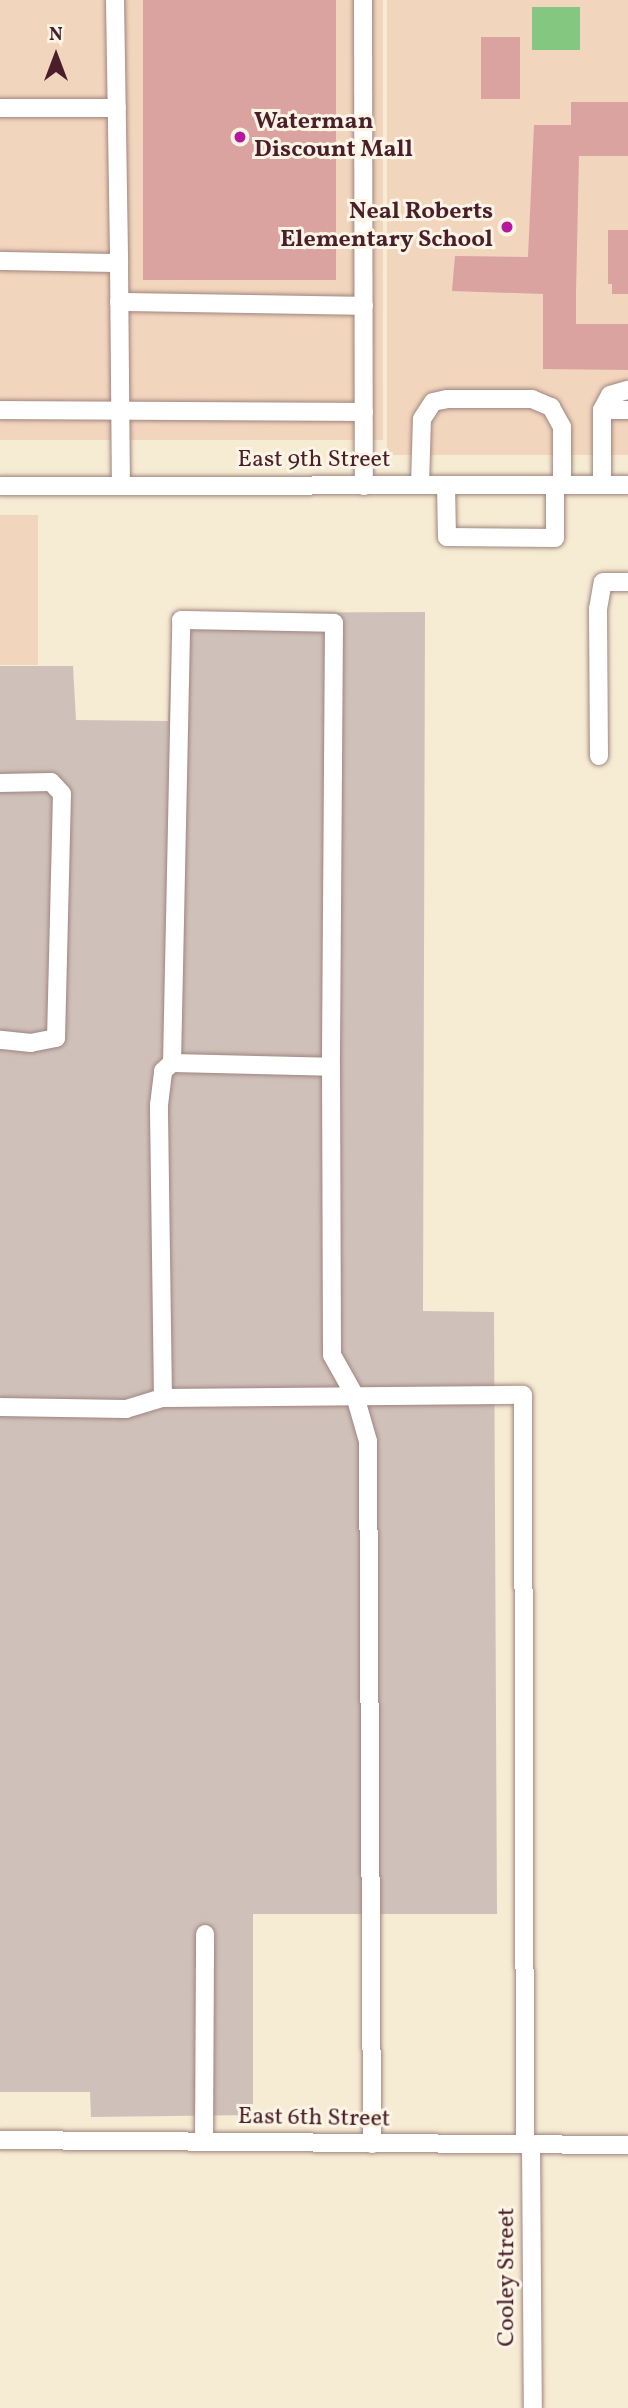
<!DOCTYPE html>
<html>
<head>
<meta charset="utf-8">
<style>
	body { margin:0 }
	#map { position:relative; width:628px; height:2408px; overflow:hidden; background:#f6ebd3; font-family:Vollkorn,serif }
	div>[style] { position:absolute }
	.built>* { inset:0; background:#f2d5bd; transform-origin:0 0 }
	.industrial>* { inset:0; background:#cfc1ba }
	.green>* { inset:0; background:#83c781; transform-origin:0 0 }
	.building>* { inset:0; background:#daa39f; transform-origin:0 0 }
	.roads { filter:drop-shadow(0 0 2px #a0857f) drop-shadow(0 0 2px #a0857f) }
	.minor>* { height:18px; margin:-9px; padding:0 9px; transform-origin:9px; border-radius:9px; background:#fff }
	.dots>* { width:19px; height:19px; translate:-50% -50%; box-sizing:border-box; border:4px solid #fcf5e5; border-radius:50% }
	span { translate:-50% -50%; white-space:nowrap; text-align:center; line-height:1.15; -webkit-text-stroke:6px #fcf5e5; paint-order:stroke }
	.poi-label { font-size:24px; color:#4a1f2b; font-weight:700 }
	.left { translate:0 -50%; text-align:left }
	.right { translate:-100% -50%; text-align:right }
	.street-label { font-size:24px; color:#4a1f2b }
	.north { position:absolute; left:21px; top:21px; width:70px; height:70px; -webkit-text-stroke:5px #fcf5e5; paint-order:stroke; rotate:0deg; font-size:19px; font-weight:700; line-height:28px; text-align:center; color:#4a1f2b }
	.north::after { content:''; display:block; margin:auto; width:24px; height:32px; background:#4a1f2b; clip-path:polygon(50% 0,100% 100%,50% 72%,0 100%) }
</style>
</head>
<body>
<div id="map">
	<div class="built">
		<div style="left:0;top:0;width:383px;height:440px"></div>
		<div style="left:387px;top:0;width:241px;height:455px"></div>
		<div style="left:0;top:515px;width:38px;height:150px"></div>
	</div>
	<div class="industrial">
		<div style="clip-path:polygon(425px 612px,423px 1311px,494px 1312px,497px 1914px,253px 1914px,253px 2115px,91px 2117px,90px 2092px,0 2092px,0 666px,73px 666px,76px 720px,168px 721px,172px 613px)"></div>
	</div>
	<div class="green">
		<div style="left:532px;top:7px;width:48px;height:43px"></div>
	</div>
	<div class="building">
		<div style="left:143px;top:0;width:193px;height:280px"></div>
		<div style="left:481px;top:37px;width:39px;height:62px"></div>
		<div style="clip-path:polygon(571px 102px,628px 102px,628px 156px,579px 156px,576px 293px,576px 324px,628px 324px,628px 370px,543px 369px,543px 294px,452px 291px,455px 256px,528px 257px,534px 125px,571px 125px)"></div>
		<div style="clip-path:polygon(608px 230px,628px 230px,628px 294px,612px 294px,612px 284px,608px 284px)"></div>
	</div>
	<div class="roads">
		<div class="minor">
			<div style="left:115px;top:0;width:263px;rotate:89.1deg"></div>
			<div style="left:363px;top:0;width:486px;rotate:89.9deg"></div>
			<div style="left:0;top:108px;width:117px"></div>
			<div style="left:0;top:261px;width:119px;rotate:1deg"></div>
			<div style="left:119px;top:263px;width:223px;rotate:89.5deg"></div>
			<div style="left:119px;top:302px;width:245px;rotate:0.9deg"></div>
			<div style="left:0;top:410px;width:364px;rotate:0.3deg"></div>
			<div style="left:602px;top:410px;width:17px;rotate:-62deg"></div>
			<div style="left:610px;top:395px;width:19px;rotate:-16deg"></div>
			<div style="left:420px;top:485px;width:66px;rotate:-88.3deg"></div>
			<div style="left:422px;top:419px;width:20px;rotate:-57deg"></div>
			<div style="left:433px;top:402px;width:14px;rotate:-12deg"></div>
			<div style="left:447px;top:399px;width:85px"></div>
			<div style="left:532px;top:399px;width:21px;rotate:23deg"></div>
			<div style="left:551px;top:407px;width:23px;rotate:61deg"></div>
			<div style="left:562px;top:427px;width:58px;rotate:90deg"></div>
			<div style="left:446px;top:485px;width:52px;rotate:88.9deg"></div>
			<div style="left:447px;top:537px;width:108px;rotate:0.5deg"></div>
			<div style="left:555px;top:538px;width:53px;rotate:-90deg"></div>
			<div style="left:602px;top:485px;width:75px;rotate:-90deg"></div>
			<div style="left:602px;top:410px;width:26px"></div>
			<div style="left:0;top:486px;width:628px;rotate:-0.09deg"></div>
			<div style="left:599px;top:756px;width:147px;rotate:-90.4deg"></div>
			<div style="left:598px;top:609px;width:27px;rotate:-80deg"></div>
			<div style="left:603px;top:582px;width:25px"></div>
			<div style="left:0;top:783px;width:51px;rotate:-1.1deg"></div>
			<div style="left:51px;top:782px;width:16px;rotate:47deg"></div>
			<div style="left:62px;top:794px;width:244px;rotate:91.4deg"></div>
			<div style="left:56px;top:1038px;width:25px;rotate:169deg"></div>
			<div style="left:31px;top:1043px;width:31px;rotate:-174deg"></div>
			<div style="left:172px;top:1063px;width:443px;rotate:-88.8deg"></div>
			<div style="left:181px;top:620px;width:153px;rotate:1.1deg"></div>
			<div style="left:334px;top:623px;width:444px;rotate:90.4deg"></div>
			<div style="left:163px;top:1398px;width:293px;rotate:-90.8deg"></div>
			<div style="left:159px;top:1105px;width:34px;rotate:-83deg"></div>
			<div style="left:163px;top:1071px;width:12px;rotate:-42deg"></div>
			<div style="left:172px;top:1063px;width:159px;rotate:1.4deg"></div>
			<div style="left:331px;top:1067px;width:288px;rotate:89.8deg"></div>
			<div style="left:332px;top:1355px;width:47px;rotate:60.7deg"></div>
			<div style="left:355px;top:1396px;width:47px;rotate:73.9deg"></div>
			<div style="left:368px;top:1441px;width:703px;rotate:89.67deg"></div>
			<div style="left:0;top:1407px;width:126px;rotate:0.9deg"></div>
			<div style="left:126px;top:1409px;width:39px;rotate:-17deg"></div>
			<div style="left:163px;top:1398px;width:360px;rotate:-0.5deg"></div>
			<div style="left:523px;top:1395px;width:750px;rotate:89.85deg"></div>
			<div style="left:0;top:2140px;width:628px;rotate:0.46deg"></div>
			<div style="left:204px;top:2142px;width:208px;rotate:-89.7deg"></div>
			<div style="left:531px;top:2145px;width:263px;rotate:89.6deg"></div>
		</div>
	</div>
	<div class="dots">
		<div style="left:240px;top:137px;background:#b5179e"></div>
		<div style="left:507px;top:227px;background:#b5179e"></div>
	</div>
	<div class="poi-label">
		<span class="left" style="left:254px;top:137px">Waterman<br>Discount Mall</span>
		<span class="right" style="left:493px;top:227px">Neal Roberts<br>Elementary School</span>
	</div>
	<div class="street-label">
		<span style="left:314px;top:461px">East 9th Street</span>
		<span style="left:314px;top:2119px;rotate:1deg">East 6th Street</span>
		<span style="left:508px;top:2277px;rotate:-90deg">Cooley Street</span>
	</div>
	<div class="north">N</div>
</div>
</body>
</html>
